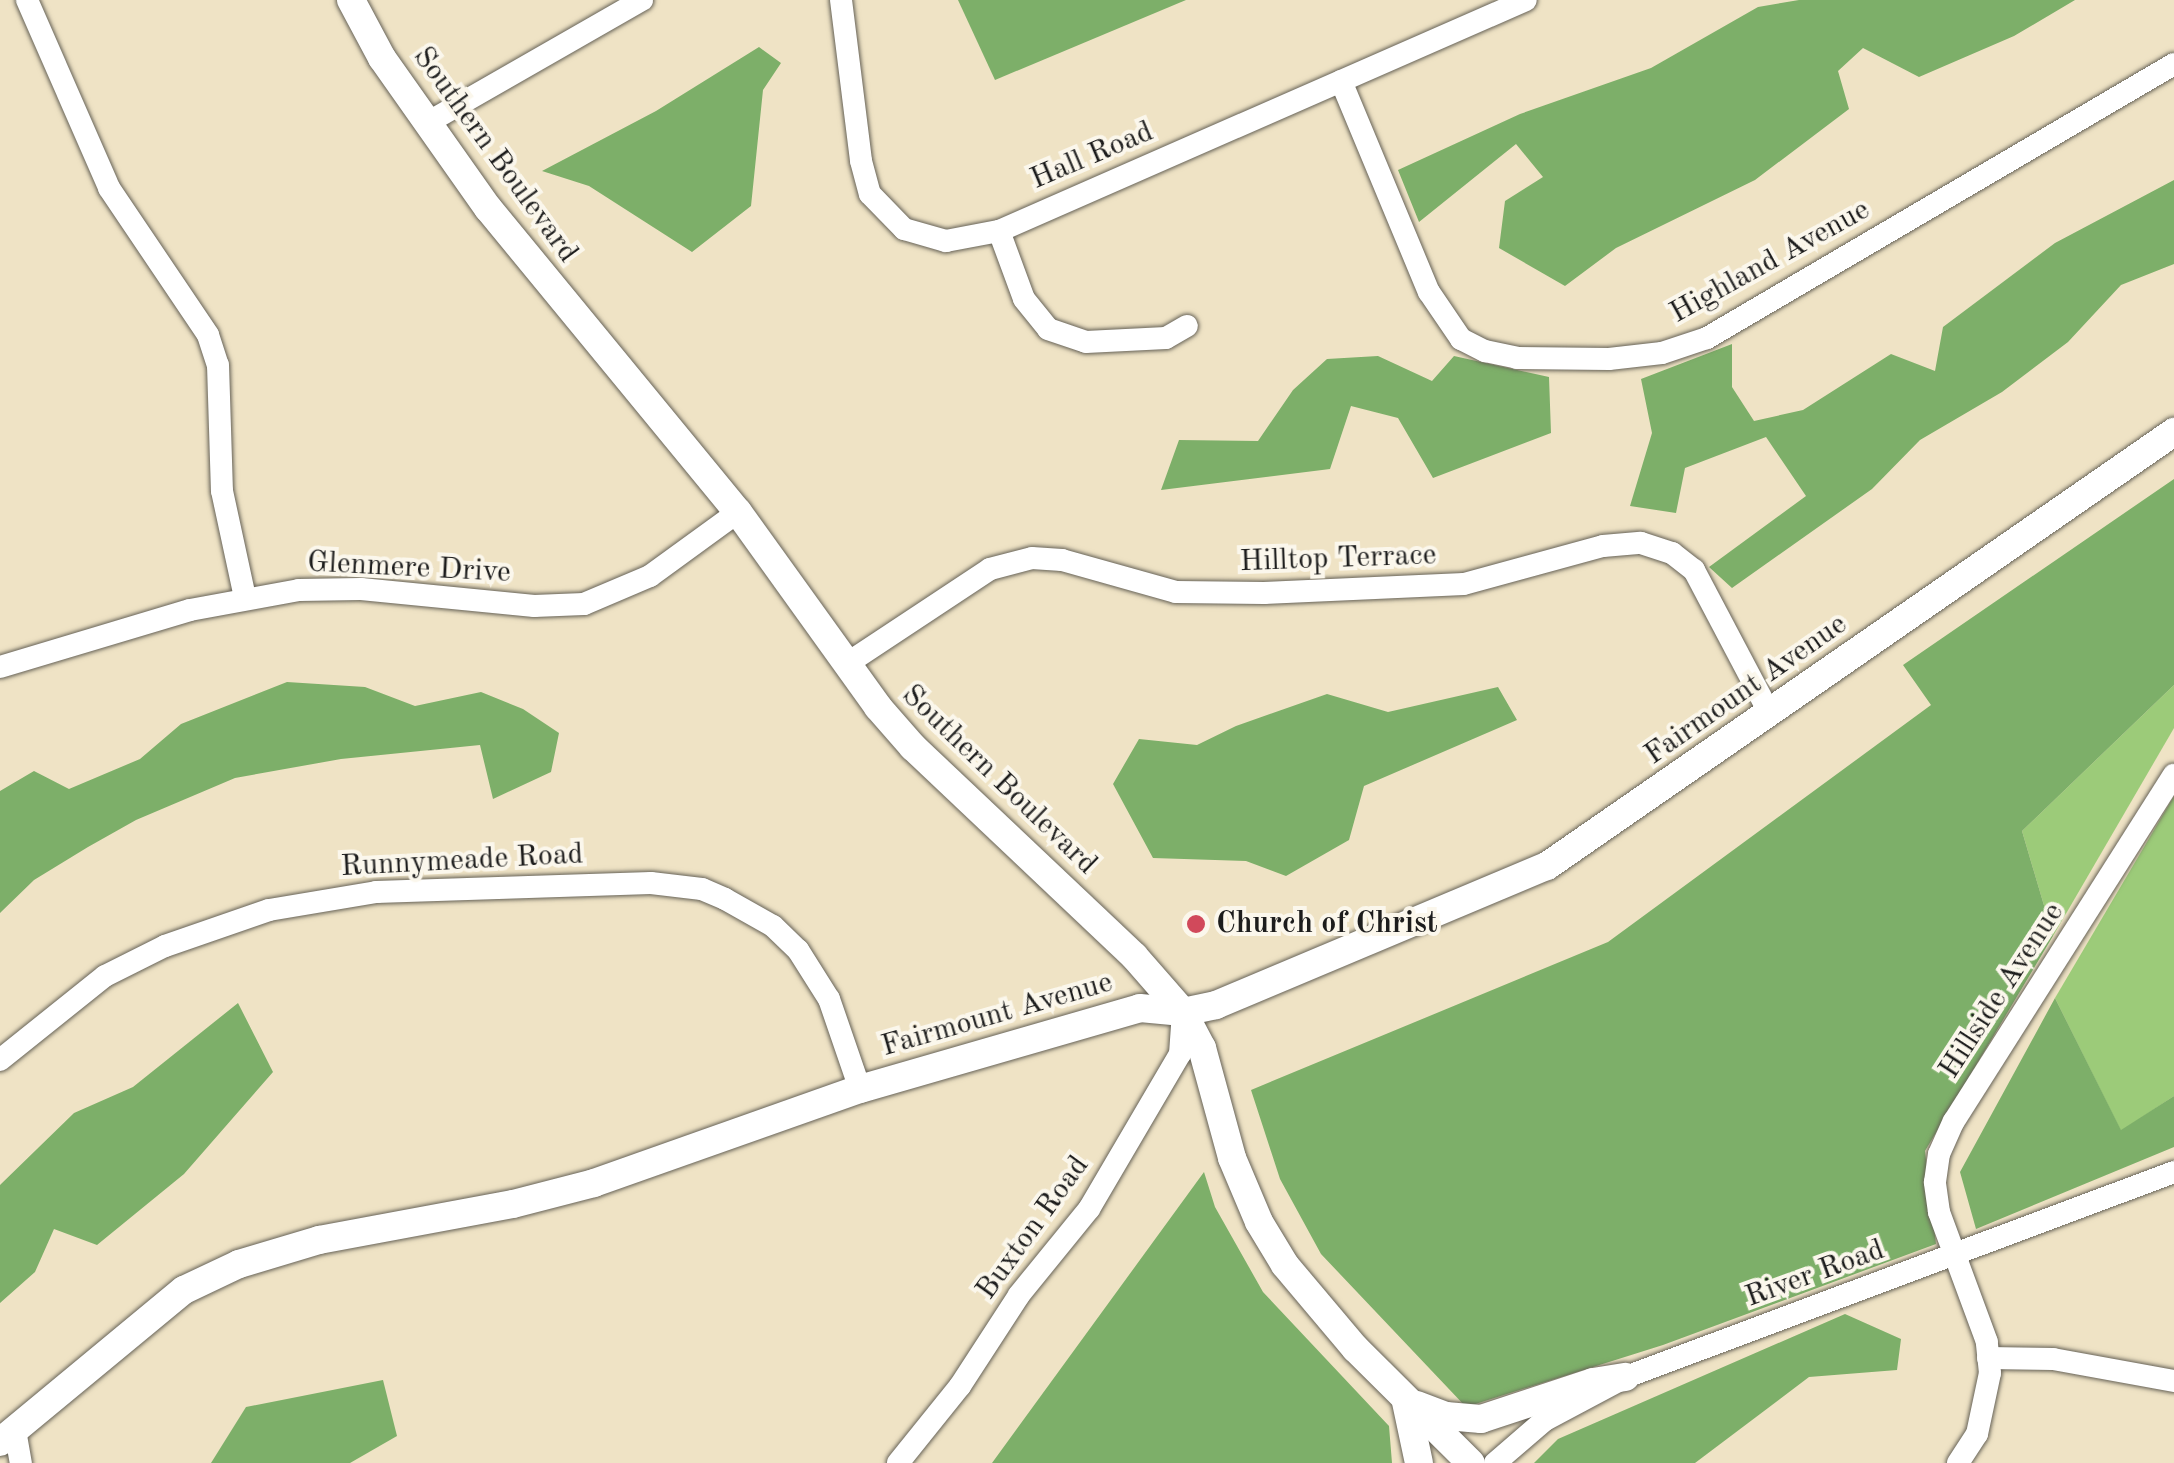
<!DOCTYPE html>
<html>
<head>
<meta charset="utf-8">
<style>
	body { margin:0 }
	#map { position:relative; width:2174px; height:1463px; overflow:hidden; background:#efe3c5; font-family:"Old Standard TT",serif }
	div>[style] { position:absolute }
	.green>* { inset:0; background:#9ccb79 }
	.forest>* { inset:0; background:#7daf69 }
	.roads { filter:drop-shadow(0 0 2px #666257) drop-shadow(0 0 2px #666257) }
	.minor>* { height:22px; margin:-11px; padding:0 11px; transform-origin:11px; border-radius:11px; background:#fff }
	.major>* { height:28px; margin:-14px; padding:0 14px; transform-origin:14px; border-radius:14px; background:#fff }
	.dots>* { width:28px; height:28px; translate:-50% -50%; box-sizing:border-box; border:5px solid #fbf7ec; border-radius:50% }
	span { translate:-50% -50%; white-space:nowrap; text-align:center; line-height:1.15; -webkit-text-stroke:8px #fbf7ec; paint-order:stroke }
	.street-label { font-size:30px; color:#1c1c1c }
	.poi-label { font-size:30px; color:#1c1c1c; font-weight:700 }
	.left { translate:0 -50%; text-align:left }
</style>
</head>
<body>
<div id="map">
	<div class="green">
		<div style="clip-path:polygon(2174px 685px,2174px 728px,2053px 936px,2022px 831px)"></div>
		<div style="clip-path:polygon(2174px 796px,2174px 1096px,2121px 1131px,2055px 998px)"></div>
	</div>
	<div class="forest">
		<div style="clip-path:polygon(958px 0,1186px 0,995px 80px)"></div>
		<div style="clip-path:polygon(1799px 0,2075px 0,2014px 36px,1919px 77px,1863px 48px,1838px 71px,1849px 109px,1755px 180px,1616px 248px,1565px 286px,1499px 248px,1505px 201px,1543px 177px,1516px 144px,1419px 222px,1398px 170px,1520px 114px,1651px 68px,1758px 7px)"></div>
		<div style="clip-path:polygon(759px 47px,781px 63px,763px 90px,751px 206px,692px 252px,589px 186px,542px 171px,656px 111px)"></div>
		<div style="clip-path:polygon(2174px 180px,2174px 264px,2121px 285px,2068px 342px,2002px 392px,1920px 440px,1872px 489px,1732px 588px,1709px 567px,1806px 496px,1766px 437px,1685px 468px,1676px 513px,1630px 506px,1652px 433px,1641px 379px,1732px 344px,1732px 387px,1754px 421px,1803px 410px,1891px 354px,1935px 371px,1943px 327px,2055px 243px)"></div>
		<div style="clip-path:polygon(1378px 356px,1432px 381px,1454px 356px,1549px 377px,1551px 433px,1433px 478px,1398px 418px,1351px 406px,1330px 469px,1161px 490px,1179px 440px,1258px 441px,1293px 390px,1327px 359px)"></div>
		<div style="clip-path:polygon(2174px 479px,2174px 685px,2022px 831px,2053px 936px,1925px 1151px,1936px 1244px,1663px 1345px,1466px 1407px,1321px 1254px,1280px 1179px,1251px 1090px,1608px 942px,1931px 705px,1903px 665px)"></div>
		<div style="clip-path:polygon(287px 682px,365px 687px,415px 706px,481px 692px,523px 709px,559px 733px,551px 772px,493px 799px,480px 745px,341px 759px,235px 778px,136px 820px,88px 847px,34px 880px,0 913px,0 791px,34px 771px,69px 789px,140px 759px,181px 724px)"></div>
		<div style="clip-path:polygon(1498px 687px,1517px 720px,1364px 786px,1349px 840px,1286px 876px,1246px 861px,1153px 858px,1113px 784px,1139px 739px,1197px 745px,1236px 726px,1327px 694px,1388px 712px)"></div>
		<div style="clip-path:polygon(2055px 998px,2121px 1130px,2174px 1096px,2174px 1147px,1976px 1229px,1960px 1172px)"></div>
		<div style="clip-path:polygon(238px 1003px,273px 1072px,184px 1174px,97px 1245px,54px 1229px,35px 1272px,0 1303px,0 1185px,74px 1113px,133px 1087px)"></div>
		<div style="clip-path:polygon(1204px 1172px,1215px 1207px,1263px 1292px,1389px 1426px,1392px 1463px,992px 1463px)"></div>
		<div style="clip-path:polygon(1845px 1314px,1901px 1339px,1897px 1370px,1809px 1377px,1695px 1463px,1534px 1463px,1558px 1439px)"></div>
		<div style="clip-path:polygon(383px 1380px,397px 1436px,350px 1463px,211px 1463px,246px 1407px)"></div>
	</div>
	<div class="roads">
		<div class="minor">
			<div style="left:27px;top:0;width:205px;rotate:66.4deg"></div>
			<div style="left:109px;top:188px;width:177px;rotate:56deg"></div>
			<div style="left:208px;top:335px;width:32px;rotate:72deg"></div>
			<div style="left:218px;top:365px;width:126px;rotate:88.2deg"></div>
			<div style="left:222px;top:491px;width:108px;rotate:77.8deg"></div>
			<div style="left:841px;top:0;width:162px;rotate:82.9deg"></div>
			<div style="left:861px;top:161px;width:34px;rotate:75deg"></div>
			<div style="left:870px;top:194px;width:49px;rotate:45.8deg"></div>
			<div style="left:904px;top:229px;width:44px;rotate:15.9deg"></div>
			<div style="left:946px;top:241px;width:54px;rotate:-10.7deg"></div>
			<div style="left:999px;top:231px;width:575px;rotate:-23.67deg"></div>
			<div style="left:1341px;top:81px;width:229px;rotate:67.4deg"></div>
			<div style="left:1429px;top:292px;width:57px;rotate:55.8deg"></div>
			<div style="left:1461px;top:339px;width:27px;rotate:27deg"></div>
			<div style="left:1485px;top:351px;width:33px;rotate:12deg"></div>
			<div style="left:1517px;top:358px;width:92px;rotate:0.6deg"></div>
			<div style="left:1609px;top:359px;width:53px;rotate:-6.5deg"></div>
			<div style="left:1662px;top:353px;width:47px;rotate:-18.4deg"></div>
			<div style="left:1707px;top:338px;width:541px;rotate:-30.4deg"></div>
			<div style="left:427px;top:123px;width:248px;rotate:-29.8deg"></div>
			<div style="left:999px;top:231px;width:72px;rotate:69.8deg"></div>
			<div style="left:1024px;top:299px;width:38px;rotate:51deg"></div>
			<div style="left:1048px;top:329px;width:40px;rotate:18.9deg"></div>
			<div style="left:1086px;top:342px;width:80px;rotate:-2.9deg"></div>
			<div style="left:1166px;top:338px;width:24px;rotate:-30deg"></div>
			<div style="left:845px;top:665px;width:174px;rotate:-33.5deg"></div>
			<div style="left:990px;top:569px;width:43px;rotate:-14.7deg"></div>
			<div style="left:1032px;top:558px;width:30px;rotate:4deg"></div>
			<div style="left:1062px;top:560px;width:118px;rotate:15.7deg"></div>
			<div style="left:1176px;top:592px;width:88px;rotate:0.7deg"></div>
			<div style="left:1264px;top:593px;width:200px;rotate:-2.6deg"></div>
			<div style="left:1464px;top:584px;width:144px;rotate:-15.3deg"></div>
			<div style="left:1603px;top:546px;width:38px;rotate:-5deg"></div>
			<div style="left:1641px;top:543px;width:33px;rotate:18deg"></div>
			<div style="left:1672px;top:553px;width:28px;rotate:38deg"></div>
			<div style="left:1694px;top:570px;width:161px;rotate:62.2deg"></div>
			<div style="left:0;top:667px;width:198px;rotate:-16.7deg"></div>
			<div style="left:190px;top:610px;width:111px;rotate:-10.4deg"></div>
			<div style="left:299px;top:590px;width:62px;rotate:-0.9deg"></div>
			<div style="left:361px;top:589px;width:174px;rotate:5.6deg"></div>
			<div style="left:534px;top:606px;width:50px;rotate:-2.3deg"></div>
			<div style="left:584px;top:604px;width:72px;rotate:-23deg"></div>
			<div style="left:650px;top:576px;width:109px;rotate:-36deg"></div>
			<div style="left:0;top:1060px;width:134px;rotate:-38.7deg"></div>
			<div style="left:105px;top:976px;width:67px;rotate:-26.6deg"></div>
			<div style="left:165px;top:946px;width:110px;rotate:-19.1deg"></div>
			<div style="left:269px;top:910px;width:109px;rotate:-9.5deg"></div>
			<div style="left:376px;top:892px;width:275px;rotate:-1.9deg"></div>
			<div style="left:651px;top:883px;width:51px;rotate:6.7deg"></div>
			<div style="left:702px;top:889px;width:25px;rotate:23deg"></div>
			<div style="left:725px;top:899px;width:55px;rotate:29.4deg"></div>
			<div style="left:773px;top:926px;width:35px;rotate:44deg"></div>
			<div style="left:798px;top:950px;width:58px;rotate:57.7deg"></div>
			<div style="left:829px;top:999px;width:95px;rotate:71deg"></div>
			<div style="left:1988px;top:1358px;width:65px;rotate:0.9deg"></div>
			<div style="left:2053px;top:1359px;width:123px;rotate:10.3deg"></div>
			<div style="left:15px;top:1430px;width:34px;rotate:80deg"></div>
			<div style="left:898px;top:1463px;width:99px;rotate:-51.2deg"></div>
			<div style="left:960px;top:1386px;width:108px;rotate:-57deg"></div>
			<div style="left:1019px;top:1295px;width:111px;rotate:-50.9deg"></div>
			<div style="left:1089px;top:1209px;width:180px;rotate:-59.6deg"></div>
			<div style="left:1180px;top:1054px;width:42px;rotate:-85.9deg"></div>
			<div style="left:1495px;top:1463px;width:66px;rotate:-40.7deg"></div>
			<div style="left:1545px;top:1420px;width:92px;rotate:-28deg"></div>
			<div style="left:1626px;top:1377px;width:585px;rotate:-20.51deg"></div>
			<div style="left:1958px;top:1463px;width:35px;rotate:-57deg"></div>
			<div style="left:1977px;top:1434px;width:62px;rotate:-78deg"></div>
			<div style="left:1990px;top:1373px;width:31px;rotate:-96deg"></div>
			<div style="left:1987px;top:1342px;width:139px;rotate:-110.3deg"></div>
			<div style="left:1939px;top:1212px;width:30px;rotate:-98deg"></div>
			<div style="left:1935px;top:1182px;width:28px;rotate:-82deg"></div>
			<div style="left:1939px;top:1154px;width:36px;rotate:-66deg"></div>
			<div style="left:1954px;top:1121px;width:410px;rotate:-57.6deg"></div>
		</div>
		<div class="major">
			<div style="left:351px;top:0;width:66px;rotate:61.9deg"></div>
			<div style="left:382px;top:58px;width:184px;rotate:54.8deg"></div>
			<div style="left:488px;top:208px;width:394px;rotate:50.6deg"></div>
			<div style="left:738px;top:512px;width:240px;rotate:54.3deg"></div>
			<div style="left:878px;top:707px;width:53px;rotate:48.8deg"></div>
			<div style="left:913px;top:747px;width:304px;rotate:43.4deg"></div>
			<div style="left:1134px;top:956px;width:74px;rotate:48.8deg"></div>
			<div style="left:1183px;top:1012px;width:41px;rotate:62.2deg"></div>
			<div style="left:1202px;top:1048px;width:114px;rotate:74.7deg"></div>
			<div style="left:1232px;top:1158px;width:69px;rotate:67.1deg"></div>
			<div style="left:1259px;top:1222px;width:50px;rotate:58.8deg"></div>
			<div style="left:1285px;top:1265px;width:109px;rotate:49.9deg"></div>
			<div style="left:1355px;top:1348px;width:163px;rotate:44.8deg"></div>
			<div style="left:1406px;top:1402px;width:62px;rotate:78deg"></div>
			<div style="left:1417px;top:1405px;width:31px;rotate:21deg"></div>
			<div style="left:1446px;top:1416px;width:35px;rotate:5deg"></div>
			<div style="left:1481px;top:1419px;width:118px;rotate:-18.3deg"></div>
			<div style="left:1593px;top:1382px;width:33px;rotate:-9deg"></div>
			<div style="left:0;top:1442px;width:239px;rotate:-39.6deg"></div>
			<div style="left:184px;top:1290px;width:61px;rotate:-25.3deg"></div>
			<div style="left:239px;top:1264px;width:84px;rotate:-16.7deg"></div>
			<div style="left:319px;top:1240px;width:197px;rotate:-10.5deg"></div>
			<div style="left:513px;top:1204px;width:84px;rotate:-14.5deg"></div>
			<div style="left:594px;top:1183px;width:282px;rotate:-19.5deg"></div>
			<div style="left:860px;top:1089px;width:291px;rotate:-16.1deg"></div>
			<div style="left:1140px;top:1008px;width:43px;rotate:5.3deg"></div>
			<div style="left:1183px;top:1012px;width:34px;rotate:-12deg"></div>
			<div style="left:1216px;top:1005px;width:359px;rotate:-22.8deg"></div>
			<div style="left:1547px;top:866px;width:763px;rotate:-34.69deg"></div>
		</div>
	</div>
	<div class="dots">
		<div style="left:1196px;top:924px;background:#d1495b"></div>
	</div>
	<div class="street-label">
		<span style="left:495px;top:155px;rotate:54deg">Southern Boulevard</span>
		<span style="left:1092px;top:156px;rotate:-23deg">Hall Road</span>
		<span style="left:1770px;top:262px;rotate:-29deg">Highland Avenue</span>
		<span style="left:1338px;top:559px;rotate:-2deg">Hilltop Terrace</span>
		<span style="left:409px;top:568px;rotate:3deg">Glenmere Drive</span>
		<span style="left:1746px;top:690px;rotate:-35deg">Fairmount Avenue</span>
		<span style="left:999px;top:780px;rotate:44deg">Southern Boulevard</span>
		<span style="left:462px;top:861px;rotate:-3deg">Runnymeade Road</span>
		<span style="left:2002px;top:991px;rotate:-57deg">Hillside Avenue</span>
		<span style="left:997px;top:1015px;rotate:-16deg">Fairmount Avenue</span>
		<span style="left:1033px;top:1228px;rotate:-54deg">Buxton Road</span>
		<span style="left:1815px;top:1274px;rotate:-20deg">River Road</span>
	</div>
	<div class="poi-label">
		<span class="left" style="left:1216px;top:924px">Church of Christ</span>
	</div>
</div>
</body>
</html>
